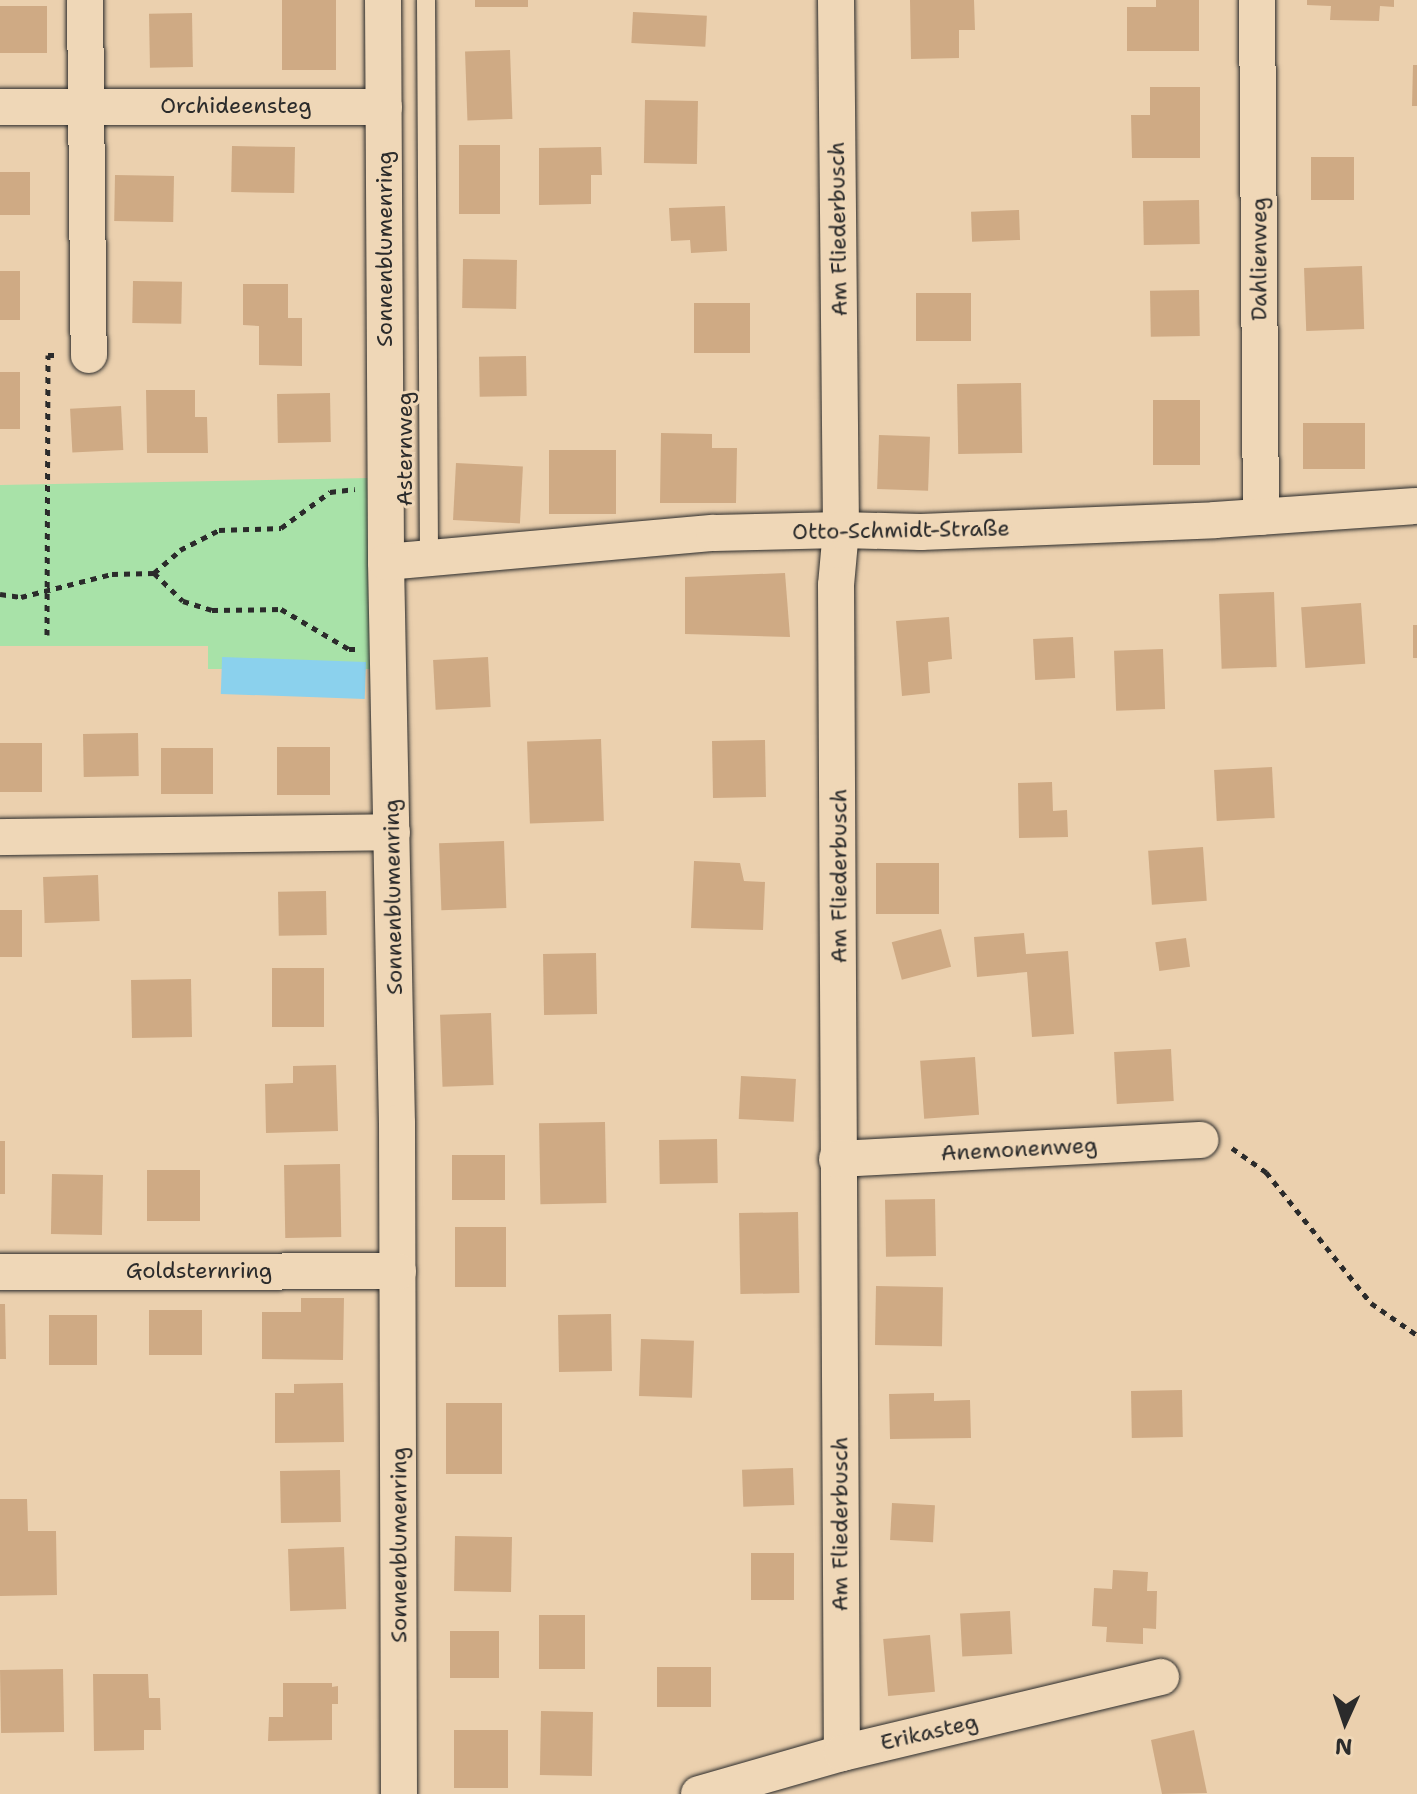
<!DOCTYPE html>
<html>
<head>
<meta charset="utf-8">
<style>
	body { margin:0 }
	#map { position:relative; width:1417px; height:1794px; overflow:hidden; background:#ebd0ae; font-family:"Shantell Sans",sans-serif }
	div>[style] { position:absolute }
	.green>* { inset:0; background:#a8e2a8 }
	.water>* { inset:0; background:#8bd1ed; transform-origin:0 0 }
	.building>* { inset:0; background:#cfaa84; transform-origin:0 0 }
	.path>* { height:5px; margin-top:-2.5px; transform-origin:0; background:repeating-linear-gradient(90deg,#2b2b2b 0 6px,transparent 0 12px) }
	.roads { filter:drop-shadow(0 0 2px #2b2b2b) drop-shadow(0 0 2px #2b2b2b) }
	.service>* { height:18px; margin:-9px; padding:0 9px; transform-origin:9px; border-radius:9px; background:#efd7b7 }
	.minor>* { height:36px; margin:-18px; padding:0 18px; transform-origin:18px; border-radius:18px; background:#efd7b7 }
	span { translate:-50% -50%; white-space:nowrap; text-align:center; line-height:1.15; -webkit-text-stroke:6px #efd7b7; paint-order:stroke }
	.street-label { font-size:22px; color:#2b2b2b }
	.north { position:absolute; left:1305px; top:1682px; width:80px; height:80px; -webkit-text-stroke:6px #efd7b7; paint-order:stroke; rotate:183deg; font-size:22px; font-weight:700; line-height:32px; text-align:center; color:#2b2b2b }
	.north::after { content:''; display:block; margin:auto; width:28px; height:36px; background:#2b2b2b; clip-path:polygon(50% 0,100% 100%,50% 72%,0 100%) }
</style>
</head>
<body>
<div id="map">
	<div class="green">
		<div style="clip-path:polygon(369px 478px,371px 669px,208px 669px,208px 646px,0 646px,0 485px)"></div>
	</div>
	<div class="water">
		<div style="left:366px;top:662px;width:37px;height:144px;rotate:92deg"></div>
	</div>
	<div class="building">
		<div style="left:282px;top:0;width:54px;height:70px"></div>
		<div style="left:475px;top:0;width:53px;height:7px"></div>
		<div style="clip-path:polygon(910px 0,974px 0,975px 30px,959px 30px,959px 58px,911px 59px)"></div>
		<div style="clip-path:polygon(1156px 0,1199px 0,1199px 51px,1127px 51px,1127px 7px,1156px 7px)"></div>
		<div style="clip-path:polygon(1307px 0,1394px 0,1394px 7px,1380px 6px,1379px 21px,1330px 20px,1331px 6px,1307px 5px)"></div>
		<div style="left:0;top:6px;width:47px;height:47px"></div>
		<div style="left:633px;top:12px;width:74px;height:31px;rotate:3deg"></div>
		<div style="left:192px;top:13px;width:54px;height:43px;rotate:89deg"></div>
		<div style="left:510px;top:50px;width:69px;height:45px;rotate:88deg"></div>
		<div style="clip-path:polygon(1413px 65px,1417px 65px,1417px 106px,1412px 106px)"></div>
		<div style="clip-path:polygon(1150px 87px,1200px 87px,1200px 158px,1132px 158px,1131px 115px,1150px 115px)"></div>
		<div style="left:645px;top:100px;width:53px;height:63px;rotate:1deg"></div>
		<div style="left:459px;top:145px;width:41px;height:69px"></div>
		<div style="left:232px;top:146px;width:63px;height:46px;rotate:1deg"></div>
		<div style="clip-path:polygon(601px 147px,602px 175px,591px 175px,591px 204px,539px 205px,539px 148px)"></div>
		<div style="left:1311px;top:157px;width:43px;height:43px"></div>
		<div style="left:0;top:172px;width:30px;height:43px"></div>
		<div style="left:115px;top:175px;width:59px;height:46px;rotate:1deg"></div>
		<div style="left:1199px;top:200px;width:44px;height:56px;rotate:89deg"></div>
		<div style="clip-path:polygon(725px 206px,727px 251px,691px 253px,690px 240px,671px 241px,669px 208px)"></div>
		<div style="left:1019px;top:210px;width:30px;height:48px;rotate:88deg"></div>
		<div style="left:463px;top:259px;width:54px;height:49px;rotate:1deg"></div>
		<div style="left:1362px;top:266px;width:63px;height:58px;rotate:88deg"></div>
		<div style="left:0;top:271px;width:20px;height:49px"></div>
		<div style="left:133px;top:281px;width:49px;height:42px;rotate:1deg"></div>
		<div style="clip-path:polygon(243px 284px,288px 284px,288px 318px,302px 318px,302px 366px,259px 365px,259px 326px,243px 325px)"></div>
		<div style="left:1199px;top:290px;width:46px;height:49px;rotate:89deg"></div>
		<div style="left:971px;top:293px;width:48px;height:55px;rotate:90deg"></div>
		<div style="left:694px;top:303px;width:56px;height:50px"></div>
		<div style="left:526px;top:356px;width:40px;height:47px;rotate:89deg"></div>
		<div style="left:0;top:372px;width:20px;height:57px"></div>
		<div style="left:1021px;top:383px;width:70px;height:64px;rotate:89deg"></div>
		<div style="clip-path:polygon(146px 390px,195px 390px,195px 417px,207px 417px,208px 453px,147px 453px)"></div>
		<div style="left:330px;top:393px;width:49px;height:53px;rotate:89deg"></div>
		<div style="left:1153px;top:400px;width:47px;height:65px"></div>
		<div style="left:121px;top:406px;width:44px;height:51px;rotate:87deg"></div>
		<div style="left:1303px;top:423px;width:62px;height:46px"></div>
		<div style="clip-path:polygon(661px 433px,712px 434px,712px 448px,737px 448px,736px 503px,660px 503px)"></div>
		<div style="left:879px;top:435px;width:51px;height:54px;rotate:2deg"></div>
		<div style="left:549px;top:450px;width:67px;height:64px"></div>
		<div style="left:456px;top:463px;width:67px;height:57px;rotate:3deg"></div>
		<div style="clip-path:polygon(785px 573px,790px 637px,685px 634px,685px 577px)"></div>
		<div style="left:1274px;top:592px;width:75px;height:55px;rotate:88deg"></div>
		<div style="left:1361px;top:603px;width:61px;height:60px;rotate:86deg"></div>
		<div style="clip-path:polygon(949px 617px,952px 659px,928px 662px,930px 693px,902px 696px,896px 621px)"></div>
		<div style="left:1413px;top:625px;width:4px;height:33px"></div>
		<div style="left:1073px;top:637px;width:41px;height:40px;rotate:87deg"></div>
		<div style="left:1163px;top:649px;width:60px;height:49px;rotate:88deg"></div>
		<div style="left:488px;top:657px;width:50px;height:55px;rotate:87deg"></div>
		<div style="left:138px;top:733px;width:43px;height:55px;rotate:89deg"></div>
		<div style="left:601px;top:739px;width:82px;height:74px;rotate:88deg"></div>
		<div style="left:765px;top:740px;width:57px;height:53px;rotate:89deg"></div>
		<div style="left:0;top:743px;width:42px;height:49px"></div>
		<div style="left:277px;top:747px;width:53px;height:48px"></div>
		<div style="left:161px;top:748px;width:52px;height:46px"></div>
		<div style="left:1272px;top:767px;width:51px;height:58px;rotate:87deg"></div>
		<div style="clip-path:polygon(1052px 782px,1053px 811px,1067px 810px,1068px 837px,1019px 838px,1018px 783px)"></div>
		<div style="left:504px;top:841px;width:67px;height:65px;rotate:88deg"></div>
		<div style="left:1203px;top:847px;width:54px;height:55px;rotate:86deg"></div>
		<div style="clip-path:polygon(694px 861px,740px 863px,744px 881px,765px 882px,763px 930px,691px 928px)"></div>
		<div style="left:939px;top:863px;width:51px;height:63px;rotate:90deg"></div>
		<div style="left:98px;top:875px;width:46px;height:55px;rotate:88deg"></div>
		<div style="left:326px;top:891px;width:44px;height:48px;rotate:89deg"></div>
		<div style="left:0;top:910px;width:22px;height:47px"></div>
		<div style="left:941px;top:929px;width:39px;height:51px;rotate:75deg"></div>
		<div style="clip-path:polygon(1024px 933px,1026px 954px,1068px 951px,1074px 1034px,1032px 1037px,1027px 972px,977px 977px,974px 937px)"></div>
		<div style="left:1186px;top:938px;width:29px;height:31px;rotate:82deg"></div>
		<div style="left:596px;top:953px;width:61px;height:53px;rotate:89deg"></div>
		<div style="left:272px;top:968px;width:52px;height:59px"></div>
		<div style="left:191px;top:979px;width:58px;height:60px;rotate:89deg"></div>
		<div style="left:491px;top:1013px;width:72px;height:51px;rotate:88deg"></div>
		<div style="left:1171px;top:1049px;width:52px;height:57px;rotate:87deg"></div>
		<div style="left:975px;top:1057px;width:58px;height:55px;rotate:86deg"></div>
		<div style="clip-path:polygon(336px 1065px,338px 1131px,266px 1133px,265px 1084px,293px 1083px,293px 1066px)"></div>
		<div style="left:741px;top:1076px;width:55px;height:43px;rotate:3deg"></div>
		<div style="left:605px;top:1122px;width:81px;height:66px;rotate:89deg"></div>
		<div style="left:717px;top:1139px;width:44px;height:58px;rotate:89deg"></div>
		<div style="left:0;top:1141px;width:5px;height:53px"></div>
		<div style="left:505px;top:1155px;width:45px;height:53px;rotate:90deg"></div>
		<div style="left:340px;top:1164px;width:73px;height:56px;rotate:89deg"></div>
		<div style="left:147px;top:1170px;width:53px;height:51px"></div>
		<div style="left:52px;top:1174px;width:51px;height:60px;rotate:1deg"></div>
		<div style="left:935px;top:1199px;width:57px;height:50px;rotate:89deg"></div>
		<div style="left:798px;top:1212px;width:81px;height:59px;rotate:89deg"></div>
		<div style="left:455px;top:1227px;width:51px;height:60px"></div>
		<div style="left:876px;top:1286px;width:67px;height:59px;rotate:1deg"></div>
		<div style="clip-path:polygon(301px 1298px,344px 1298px,343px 1360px,262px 1359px,262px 1312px,301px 1312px)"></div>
		<div style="clip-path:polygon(0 1304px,5px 1304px,6px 1359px,0 1359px)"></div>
		<div style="left:202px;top:1310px;width:45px;height:53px;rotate:90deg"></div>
		<div style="left:611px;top:1314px;width:57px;height:53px;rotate:89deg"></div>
		<div style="left:49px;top:1315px;width:48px;height:50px"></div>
		<div style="left:641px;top:1339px;width:53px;height:57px;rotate:2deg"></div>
		<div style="clip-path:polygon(343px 1383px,344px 1442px,275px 1443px,275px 1393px,294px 1393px,294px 1384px)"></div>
		<div style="left:1182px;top:1390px;width:47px;height:51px;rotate:89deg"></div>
		<div style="clip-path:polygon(934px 1393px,934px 1401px,970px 1400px,971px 1438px,890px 1439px,889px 1394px)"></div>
		<div style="left:446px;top:1403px;width:56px;height:71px"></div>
		<div style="left:793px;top:1468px;width:37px;height:51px;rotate:88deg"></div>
		<div style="left:340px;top:1470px;width:52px;height:60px;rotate:89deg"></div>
		<div style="clip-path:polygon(0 1499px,27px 1499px,28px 1531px,56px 1531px,57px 1595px,0 1596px)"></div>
		<div style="left:892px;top:1503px;width:43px;height:37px;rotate:3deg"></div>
		<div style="left:455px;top:1536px;width:57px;height:55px;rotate:1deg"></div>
		<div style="left:344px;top:1547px;width:62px;height:56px;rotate:88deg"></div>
		<div style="left:751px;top:1553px;width:43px;height:47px"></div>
		<div style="clip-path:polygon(1113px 1570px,1148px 1572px,1147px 1591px,1157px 1591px,1156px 1629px,1143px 1628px,1143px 1644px,1106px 1642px,1107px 1627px,1092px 1626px,1094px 1588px,1112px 1589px)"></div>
		<div style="left:1010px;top:1611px;width:43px;height:50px;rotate:87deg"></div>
		<div style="left:539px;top:1615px;width:46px;height:54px"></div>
		<div style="left:450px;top:1631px;width:49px;height:47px"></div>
		<div style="left:930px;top:1635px;width:57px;height:47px;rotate:85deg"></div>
		<div style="left:657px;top:1667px;width:54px;height:40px"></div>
		<div style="left:63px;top:1669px;width:63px;height:63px;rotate:89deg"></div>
		<div style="clip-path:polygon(93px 1674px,148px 1674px,149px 1698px,160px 1698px,161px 1730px,144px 1730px,144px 1750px,94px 1751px)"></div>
		<div style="clip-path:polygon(283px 1683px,332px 1683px,332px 1687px,338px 1686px,338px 1704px,332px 1704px,332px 1740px,268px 1741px,269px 1717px,283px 1717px)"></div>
		<div style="left:541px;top:1711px;width:52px;height:64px;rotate:1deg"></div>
		<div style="left:508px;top:1730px;width:58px;height:54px;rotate:90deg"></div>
		<div style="clip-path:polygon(1194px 1730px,1207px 1793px,1162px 1794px,1151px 1740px)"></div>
	</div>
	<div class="path">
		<div style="left:154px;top:573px;width:35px;rotate:-41deg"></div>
		<div style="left:180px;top:550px;width:44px;rotate:-27.1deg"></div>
		<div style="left:219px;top:530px;width:62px;rotate:-1.8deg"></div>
		<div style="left:281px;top:528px;width:61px;rotate:-36.3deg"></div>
		<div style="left:330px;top:492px;width:25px;rotate:-7deg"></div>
		<div style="left:0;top:594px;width:21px;rotate:8deg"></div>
		<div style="left:21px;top:597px;width:94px;rotate:-14.2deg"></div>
		<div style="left:112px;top:574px;width:42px;rotate:-1.4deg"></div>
		<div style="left:154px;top:573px;width:40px;rotate:44deg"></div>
		<div style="left:183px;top:601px;width:30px;rotate:17deg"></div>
		<div style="left:212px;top:610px;width:69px;rotate:-0.8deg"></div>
		<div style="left:281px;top:609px;width:79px;rotate:30.5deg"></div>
		<div style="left:349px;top:649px;width:7px"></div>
		<div style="left:47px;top:635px;width:280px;rotate:-89.8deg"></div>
		<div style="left:48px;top:355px;width:7px"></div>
		<div style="left:1232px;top:1148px;width:42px;rotate:35.2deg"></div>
		<div style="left:1266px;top:1172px;width:168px;rotate:51.3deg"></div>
		<div style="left:1371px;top:1303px;width:56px;rotate:34.8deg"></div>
	</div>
	<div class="roads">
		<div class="service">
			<div style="left:426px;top:0;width:561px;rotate:89.69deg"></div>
		</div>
		<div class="minor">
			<div style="left:85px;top:0;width:355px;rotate:89.4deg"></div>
			<div style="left:383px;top:0;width:562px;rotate:89.69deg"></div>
			<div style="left:386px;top:562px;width:561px;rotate:88.88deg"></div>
			<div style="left:397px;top:1123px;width:671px;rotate:89.83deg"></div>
			<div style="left:836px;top:0;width:530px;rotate:89.46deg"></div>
			<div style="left:841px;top:530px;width:55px;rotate:95.2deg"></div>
			<div style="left:836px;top:585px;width:1168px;rotate:89.71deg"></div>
			<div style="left:1257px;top:0;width:517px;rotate:89.56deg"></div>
			<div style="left:0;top:107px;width:384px"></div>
			<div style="left:386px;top:562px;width:329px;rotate:-5.1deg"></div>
			<div style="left:714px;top:533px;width:127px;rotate:-1.4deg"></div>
			<div style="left:841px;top:530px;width:80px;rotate:1.4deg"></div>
			<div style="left:921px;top:532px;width:294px;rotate:-2.3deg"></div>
			<div style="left:1215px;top:520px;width:202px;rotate:-4deg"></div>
			<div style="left:0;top:837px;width:392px;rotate:-0.7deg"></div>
			<div style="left:837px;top:1159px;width:364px;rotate:-3deg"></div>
			<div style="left:0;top:1272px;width:398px;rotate:-0.1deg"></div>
			<div style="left:699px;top:1794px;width:149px;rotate:-16deg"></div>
			<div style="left:842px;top:1753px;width:328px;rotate:-13.4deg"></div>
		</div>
	</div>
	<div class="street-label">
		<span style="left:236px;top:106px">Orchideensteg</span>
		<span style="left:838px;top:229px;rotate:-91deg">Am Fliederbusch</span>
		<span style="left:385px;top:249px;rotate:-90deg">Sonnenblumenring</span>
		<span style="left:1259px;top:259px;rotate:-90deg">Dahlienweg</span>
		<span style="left:405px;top:449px;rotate:-90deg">Asternweg</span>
		<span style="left:901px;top:530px;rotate:-1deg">Otto-Schmidt-Straße</span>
		<span style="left:839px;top:876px;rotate:-90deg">Am Fliederbusch</span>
		<span style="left:393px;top:897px;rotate:-91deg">Sonnenblumenring</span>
		<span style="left:1019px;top:1149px;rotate:-3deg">Anemonenweg</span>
		<span style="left:199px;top:1271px">Goldsternring</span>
		<span style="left:840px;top:1524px;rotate:-90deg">Am Fliederbusch</span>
		<span style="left:399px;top:1545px;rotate:-90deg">Sonnenblumenring</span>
		<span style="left:929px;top:1732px;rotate:-13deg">Erikasteg</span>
	</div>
	<div class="north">N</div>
</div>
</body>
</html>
